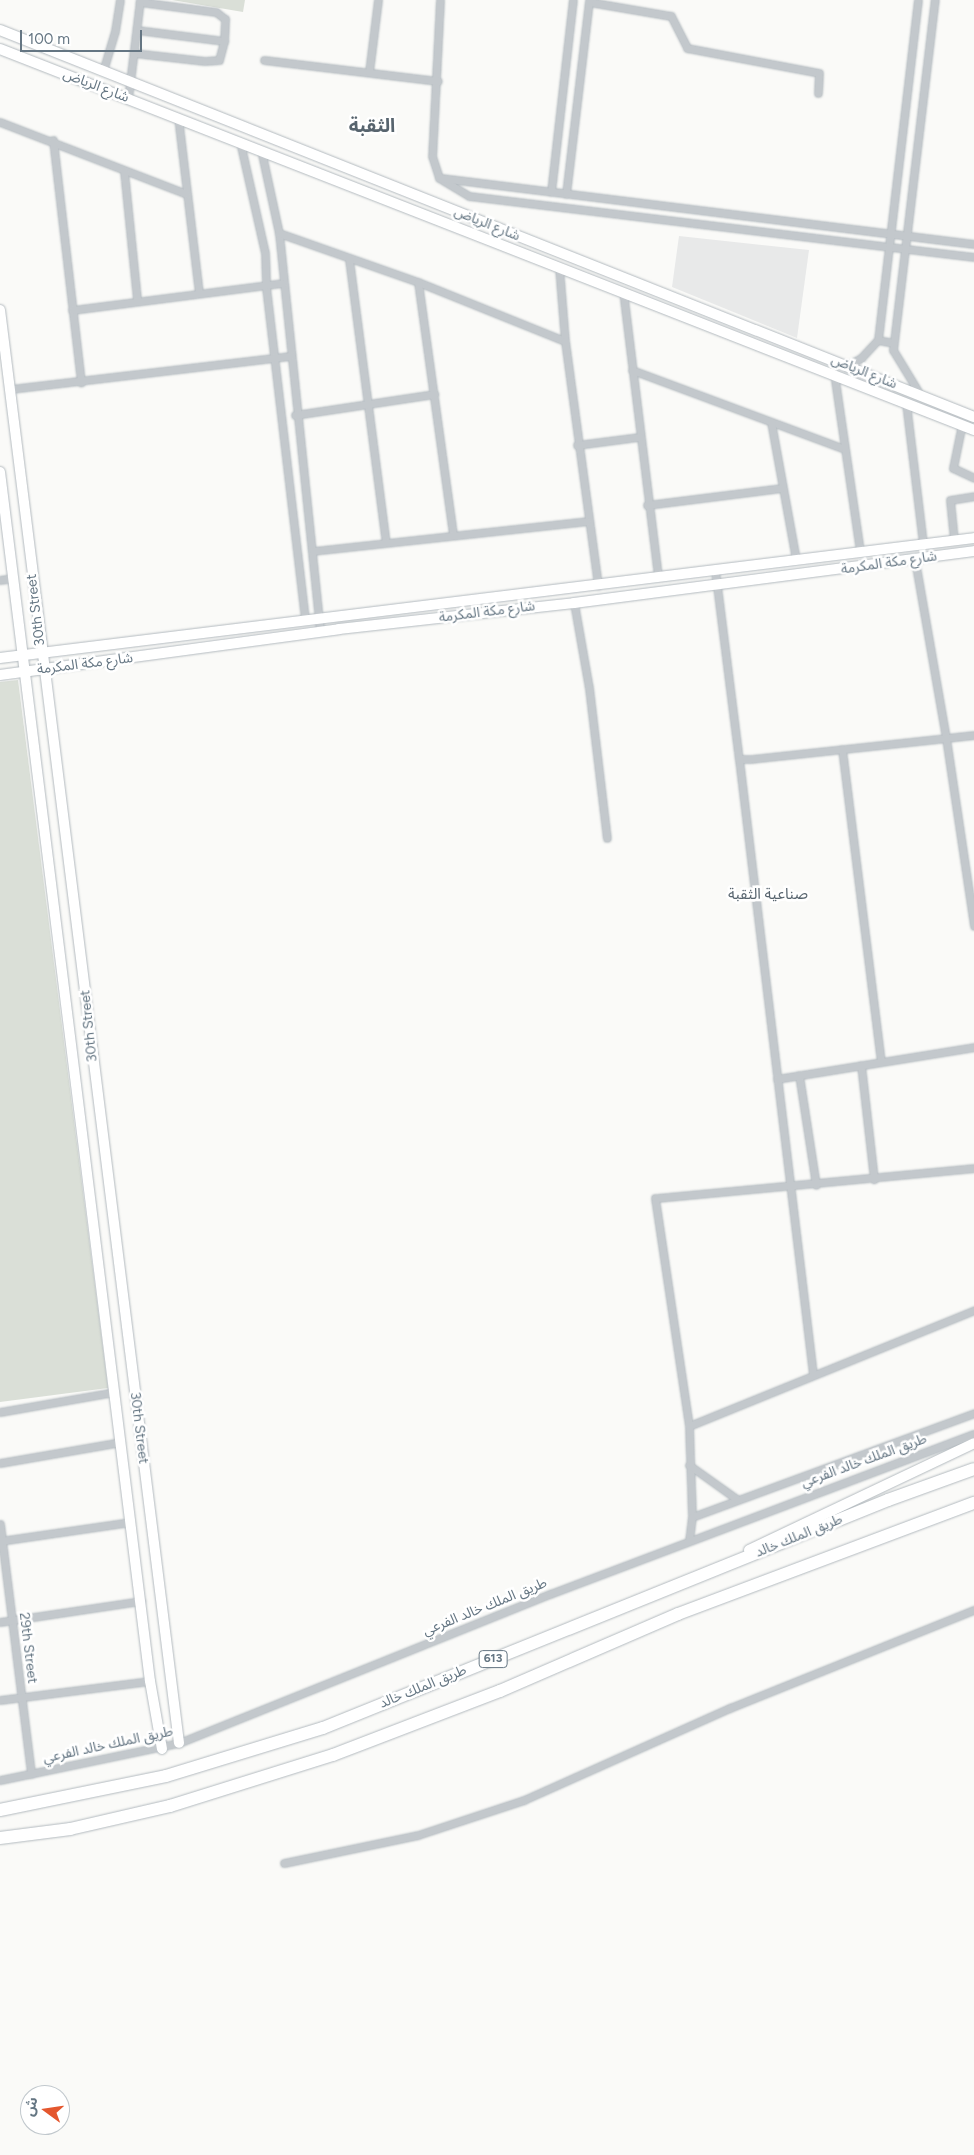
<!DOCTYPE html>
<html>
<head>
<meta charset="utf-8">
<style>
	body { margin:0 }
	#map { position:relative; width:974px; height:2155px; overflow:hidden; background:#fafaf8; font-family:Figtree,"Noto Sans Arabic",sans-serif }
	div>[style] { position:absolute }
	.built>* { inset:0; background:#e8e9e9 }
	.green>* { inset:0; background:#dadfd7 }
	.roads { filter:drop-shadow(0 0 1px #b3babf) drop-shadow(0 0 1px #b3babf) }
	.street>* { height:7px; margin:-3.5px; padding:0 3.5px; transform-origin:3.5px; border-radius:3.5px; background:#c3c8cc }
	.secondary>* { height:10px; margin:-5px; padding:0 5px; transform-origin:5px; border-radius:5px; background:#fff }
	.highway>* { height:12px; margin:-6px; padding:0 6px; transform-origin:6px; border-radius:6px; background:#fff }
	span { translate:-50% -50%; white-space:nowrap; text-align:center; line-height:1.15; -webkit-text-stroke:5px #fff; paint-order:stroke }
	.shield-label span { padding:1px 4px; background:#fff; border:1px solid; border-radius:4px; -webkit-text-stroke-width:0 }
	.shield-label { font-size:12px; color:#657683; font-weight:700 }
	.street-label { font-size:14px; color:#657683 }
	.neighbourhood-label { font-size:15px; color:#57646e }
	.district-label { font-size:19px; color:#57646e; font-weight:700 }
	.north { position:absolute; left:20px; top:2085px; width:50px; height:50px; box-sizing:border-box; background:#fff; border:1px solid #c1c8cd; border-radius:50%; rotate:284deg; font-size:14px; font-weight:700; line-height:20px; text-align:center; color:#657683 }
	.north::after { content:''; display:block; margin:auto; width:18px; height:22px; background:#e4572e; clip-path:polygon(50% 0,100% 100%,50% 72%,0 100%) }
	.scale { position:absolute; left:20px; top:30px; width:122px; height:22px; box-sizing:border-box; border:2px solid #657683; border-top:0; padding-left:6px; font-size:15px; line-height:18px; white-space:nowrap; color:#657683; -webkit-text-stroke:4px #fff; paint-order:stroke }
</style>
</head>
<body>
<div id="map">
	<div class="built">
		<div style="clip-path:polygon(679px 236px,809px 250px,797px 338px,672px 287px)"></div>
	</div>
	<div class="green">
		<div style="clip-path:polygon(172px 0,245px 0,243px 12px)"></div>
		<div style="clip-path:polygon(18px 680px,108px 1388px,0 1402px,0 682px)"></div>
	</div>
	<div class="roads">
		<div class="street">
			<div style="left:440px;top:0;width:156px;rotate:92.9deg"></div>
			<div style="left:432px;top:156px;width:23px;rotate:72deg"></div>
			<div style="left:439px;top:178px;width:35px;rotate:31deg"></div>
			<div style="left:469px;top:196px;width:509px;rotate:6.89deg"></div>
			<div style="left:589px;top:2px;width:83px;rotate:9.7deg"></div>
			<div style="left:671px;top:16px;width:36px;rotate:63deg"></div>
			<div style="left:687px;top:48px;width:134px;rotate:10.7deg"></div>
			<div style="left:819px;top:73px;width:20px;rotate:93deg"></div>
			<div style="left:137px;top:30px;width:88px;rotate:7.2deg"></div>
			<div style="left:134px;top:53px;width:71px;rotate:6.4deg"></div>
			<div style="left:205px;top:61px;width:14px;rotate:-4deg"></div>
			<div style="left:219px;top:60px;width:20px;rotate:-75deg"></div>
			<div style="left:224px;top:41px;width:22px;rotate:-87deg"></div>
			<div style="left:225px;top:19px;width:11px;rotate:-142deg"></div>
			<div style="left:216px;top:12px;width:77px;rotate:-172.5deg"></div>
			<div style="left:264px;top:60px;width:175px;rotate:6.9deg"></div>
			<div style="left:103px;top:71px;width:42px;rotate:-73.3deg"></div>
			<div style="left:115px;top:31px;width:31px;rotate:-81deg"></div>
			<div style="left:369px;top:72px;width:73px;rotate:-82.9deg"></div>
			<div style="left:128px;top:99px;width:100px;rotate:-83.1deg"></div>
			<div style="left:178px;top:117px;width:176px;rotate:83.2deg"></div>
			<div style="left:0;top:122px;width:200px;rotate:21.1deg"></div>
			<div style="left:53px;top:140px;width:244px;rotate:83.4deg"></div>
			<div style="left:240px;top:142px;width:114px;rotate:77.3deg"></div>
			<div style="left:265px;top:253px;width:34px;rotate:88deg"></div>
			<div style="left:266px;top:287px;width:336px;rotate:83.3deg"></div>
			<div style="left:261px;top:150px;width:85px;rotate:77.8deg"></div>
			<div style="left:279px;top:233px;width:401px;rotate:84.1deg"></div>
			<div style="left:124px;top:171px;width:129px;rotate:84.2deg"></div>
			<div style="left:441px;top:178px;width:537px;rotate:7.06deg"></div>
			<div style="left:551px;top:192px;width:193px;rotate:-83.5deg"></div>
			<div style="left:566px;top:194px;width:195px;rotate:-83.2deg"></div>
			<div style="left:279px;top:233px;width:147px;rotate:19.4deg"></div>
			<div style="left:418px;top:282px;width:158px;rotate:21.9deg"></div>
			<div style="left:349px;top:259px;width:286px;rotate:82.6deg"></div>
			<div style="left:559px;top:267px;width:74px;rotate:85.4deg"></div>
			<div style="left:565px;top:341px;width:247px;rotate:82.3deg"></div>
			<div style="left:418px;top:282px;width:254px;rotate:82.1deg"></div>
			<div style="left:623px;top:291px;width:288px;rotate:83deg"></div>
			<div style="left:72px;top:310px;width:212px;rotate:-7.3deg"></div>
			<div style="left:878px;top:340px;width:16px;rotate:11deg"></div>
			<div style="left:848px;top:365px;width:15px;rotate:-28deg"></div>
			<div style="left:861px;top:358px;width:25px;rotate:-47deg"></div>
			<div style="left:878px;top:340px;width:342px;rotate:-83.3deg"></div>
			<div style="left:632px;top:370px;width:226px;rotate:20.4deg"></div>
			<div style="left:834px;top:373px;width:181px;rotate:81.7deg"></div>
			<div style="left:10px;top:389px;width:283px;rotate:-6.7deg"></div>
			<div style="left:921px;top:396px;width:54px;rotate:-121.3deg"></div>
			<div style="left:893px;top:350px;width:353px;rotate:-83.2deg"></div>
			<div style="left:906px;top:403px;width:142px;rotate:83.1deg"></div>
			<div style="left:295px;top:415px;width:141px;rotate:-8.6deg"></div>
			<div style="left:771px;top:422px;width:140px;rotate:79.7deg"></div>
			<div style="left:962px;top:424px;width:45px;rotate:101.6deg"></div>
			<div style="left:953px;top:468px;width:23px;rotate:25deg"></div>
			<div style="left:577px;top:445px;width:63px;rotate:-7.4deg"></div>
			<div style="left:647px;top:505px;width:136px;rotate:-7.2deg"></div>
			<div style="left:954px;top:540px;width:40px;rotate:-95.7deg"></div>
			<div style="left:950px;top:500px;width:24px;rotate:-9deg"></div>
			<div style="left:313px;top:551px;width:276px;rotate:-6.2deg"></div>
			<div style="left:715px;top:570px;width:191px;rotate:82.8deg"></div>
			<div style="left:739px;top:759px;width:12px"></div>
			<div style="left:751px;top:759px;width:196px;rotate:-6.1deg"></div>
			<div style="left:946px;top:738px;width:181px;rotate:-99.9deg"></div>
			<div style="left:0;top:580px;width:13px;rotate:-9deg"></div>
			<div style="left:574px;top:603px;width:86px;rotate:80deg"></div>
			<div style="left:589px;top:688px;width:151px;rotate:83.2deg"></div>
			<div style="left:974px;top:735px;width:28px;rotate:174deg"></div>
			<div style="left:946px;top:738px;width:190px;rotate:81.5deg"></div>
			<div style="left:842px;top:749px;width:315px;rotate:82.9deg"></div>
			<div style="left:739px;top:759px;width:619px;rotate:83.14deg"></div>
			<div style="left:861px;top:1065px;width:115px;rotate:83.5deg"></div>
			<div style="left:799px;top:1075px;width:111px;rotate:81.2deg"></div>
			<div style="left:777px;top:1079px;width:200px;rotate:-9.2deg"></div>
			<div style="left:974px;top:1168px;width:320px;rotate:174.6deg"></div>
			<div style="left:655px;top:1198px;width:231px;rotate:81.5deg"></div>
			<div style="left:689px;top:1426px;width:91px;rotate:88.1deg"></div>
			<div style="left:692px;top:1517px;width:301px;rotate:-20.2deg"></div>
			<div style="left:0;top:1412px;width:117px;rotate:-9.9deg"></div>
			<div style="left:689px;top:1426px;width:308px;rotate:-22.1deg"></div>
			<div style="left:0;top:1463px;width:123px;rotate:-9.8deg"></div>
			<div style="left:689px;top:1465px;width:60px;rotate:35.5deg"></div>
			<div style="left:0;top:1524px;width:252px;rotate:82.9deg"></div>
			<div style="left:0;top:1541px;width:132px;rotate:-8.3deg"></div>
			<div style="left:689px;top:1541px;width:24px;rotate:-83deg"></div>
			<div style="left:0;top:1622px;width:143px;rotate:-8.5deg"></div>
			<div style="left:0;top:1700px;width:151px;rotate:-7.2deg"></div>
			<div style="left:0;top:1780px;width:183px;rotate:-11.7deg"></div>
			<div style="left:179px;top:1743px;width:400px;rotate:-21.9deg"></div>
			<div style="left:550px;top:1594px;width:453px;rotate:-20.7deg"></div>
			<div style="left:284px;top:1863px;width:137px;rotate:-11.8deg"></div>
			<div style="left:418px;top:1835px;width:112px;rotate:-18.3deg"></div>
			<div style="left:524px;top:1800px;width:226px;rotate:-24.1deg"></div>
			<div style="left:730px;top:1708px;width:263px;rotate:-21.9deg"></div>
		</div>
		<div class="secondary">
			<div style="left:0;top:30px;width:1048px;rotate:21.67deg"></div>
			<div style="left:0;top:49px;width:1046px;rotate:21.36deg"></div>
			<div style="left:0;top:310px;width:1444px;rotate:82.88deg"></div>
			<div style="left:0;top:472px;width:1218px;rotate:82.93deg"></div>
			<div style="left:150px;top:1681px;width:69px;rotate:80deg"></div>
			<div style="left:0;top:658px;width:981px;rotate:-7.02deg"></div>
			<div style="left:0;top:675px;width:342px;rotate:-7.7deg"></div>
			<div style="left:339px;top:629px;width:236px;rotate:-6.3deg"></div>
			<div style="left:574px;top:603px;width:403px;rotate:-7.4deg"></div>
			<div style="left:749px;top:1550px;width:249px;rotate:-25.4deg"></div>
		</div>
		<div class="highway">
			<div style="left:0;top:1810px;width:169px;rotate:-11.6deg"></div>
			<div style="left:166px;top:1776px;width:164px;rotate:-17deg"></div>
			<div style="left:323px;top:1728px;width:609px;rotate:-21.98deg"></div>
			<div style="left:888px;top:1500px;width:91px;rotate:-19.8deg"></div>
			<div style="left:0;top:1838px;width:71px;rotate:-7.3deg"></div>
			<div style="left:70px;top:1829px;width:103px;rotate:-13deg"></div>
			<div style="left:170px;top:1806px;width:171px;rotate:-17.4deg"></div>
			<div style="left:333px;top:1755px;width:179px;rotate:-21deg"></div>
			<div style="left:500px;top:1691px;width:194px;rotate:-23.4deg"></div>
			<div style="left:678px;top:1614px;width:316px;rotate:-20.6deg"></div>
		</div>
	</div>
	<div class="shield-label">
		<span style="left:493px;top:1659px">613</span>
	</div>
	<div class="street-label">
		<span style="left:96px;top:86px;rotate:21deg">شارع الرياض</span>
		<span style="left:487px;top:224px;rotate:22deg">شارع الرياض</span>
		<span style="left:864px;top:372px;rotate:22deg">شارع الرياض</span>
		<span style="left:889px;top:563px;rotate:-8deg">شارع مكة المكرمة</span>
		<span style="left:36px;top:610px;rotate:-97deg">30th Street</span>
		<span style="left:487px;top:612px;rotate:-7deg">شارع مكة المكرمة</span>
		<span style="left:85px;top:664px;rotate:-7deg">شارع مكة المكرمة</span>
		<span style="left:89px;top:1026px;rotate:-96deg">30th Street</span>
		<span style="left:139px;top:1428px;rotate:83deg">30th Street</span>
		<span style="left:864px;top:1461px;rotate:-20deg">طريق الملك خالد الفرعي</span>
		<span style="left:799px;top:1536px;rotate:-22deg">طريق الملك خالد</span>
		<span style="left:485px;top:1607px;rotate:-22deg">طريق الملك خالد الفرعي</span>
		<span style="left:28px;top:1648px;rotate:83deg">29th Street</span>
		<span style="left:423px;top:1687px;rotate:-22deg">طريق الملك خالد</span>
		<span style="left:108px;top:1745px;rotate:-12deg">طريق الملك خالد الفرعي</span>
	</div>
	<div class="neighbourhood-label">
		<span style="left:768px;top:895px">صناعية الثقبة</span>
	</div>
	<div class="district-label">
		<span style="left:372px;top:126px">الثقبة</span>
	</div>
	<div class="north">ش</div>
	<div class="scale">100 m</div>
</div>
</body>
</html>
